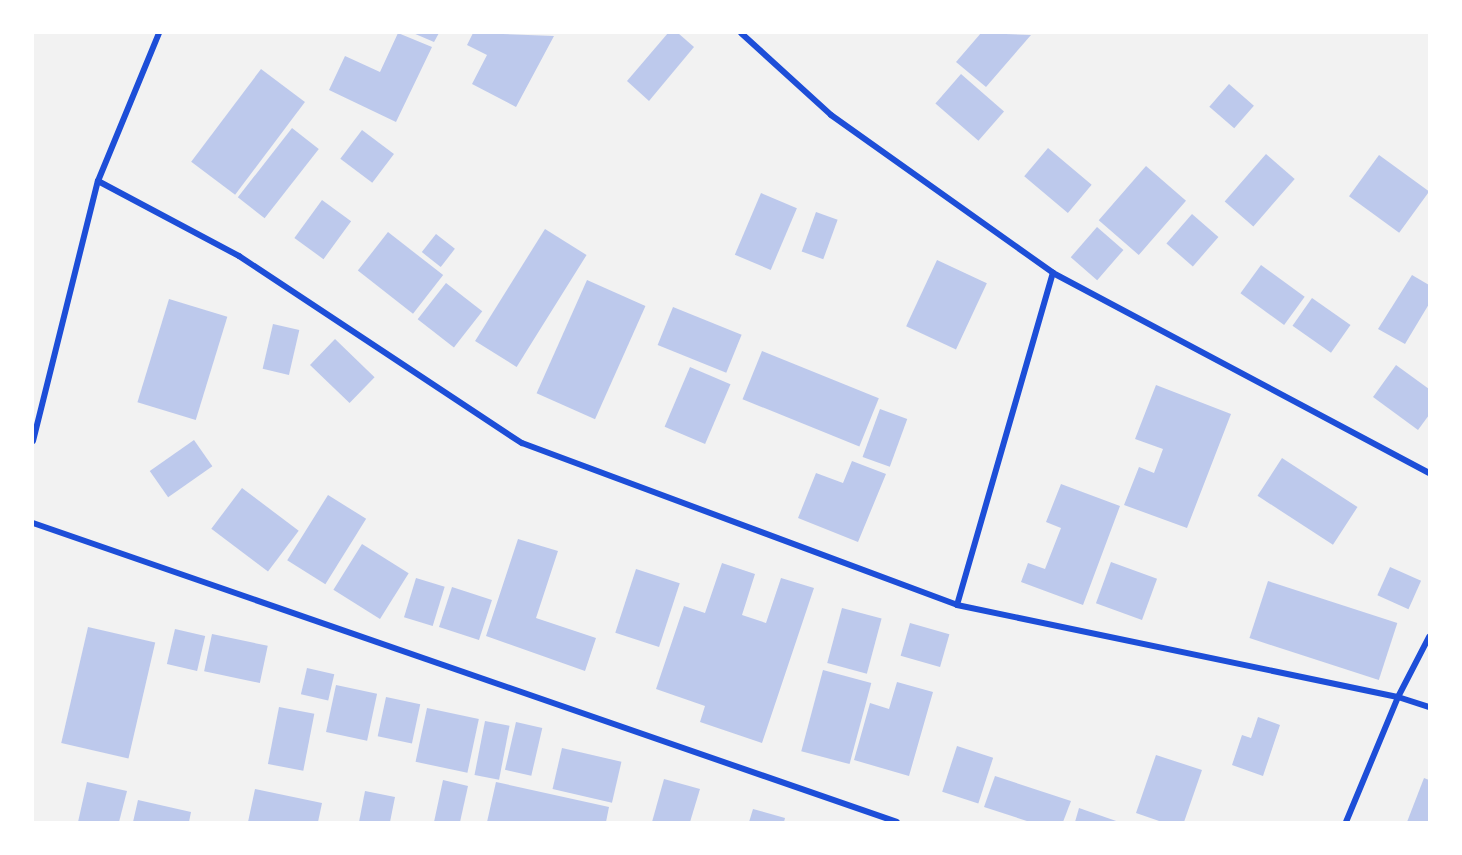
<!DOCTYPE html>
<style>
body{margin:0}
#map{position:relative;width:1462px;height:855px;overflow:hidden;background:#f2f2f2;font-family:"Playfair Display",serif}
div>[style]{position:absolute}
.building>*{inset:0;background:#bdc9ec;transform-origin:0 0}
.minor>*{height:6px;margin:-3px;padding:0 3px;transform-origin:3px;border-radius:3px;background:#1d4ed8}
span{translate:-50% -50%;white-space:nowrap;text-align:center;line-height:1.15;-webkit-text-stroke:6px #fff;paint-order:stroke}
.frame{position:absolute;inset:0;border:34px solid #fff;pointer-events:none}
</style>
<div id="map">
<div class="building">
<div style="clip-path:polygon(398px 33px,432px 47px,396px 122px,329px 90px,345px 56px,380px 72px)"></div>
<div style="clip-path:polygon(413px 33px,439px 33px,434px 42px)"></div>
<div style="clip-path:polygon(473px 33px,554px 36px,516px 107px,472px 84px,487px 55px,467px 45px)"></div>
<div style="clip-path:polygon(668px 33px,678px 33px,694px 47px,649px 101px,627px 81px)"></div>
<div style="clip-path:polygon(981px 33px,1031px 35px,986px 87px,956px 62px)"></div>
<div style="left:261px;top:69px;width:55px;height:116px;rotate:37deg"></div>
<div style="left:961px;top:74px;width:57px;height:39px;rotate:41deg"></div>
<div style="left:1229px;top:84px;width:33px;height:30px;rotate:41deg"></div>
<div style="left:292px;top:128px;width:34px;height:88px;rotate:38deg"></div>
<div style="left:362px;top:130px;width:40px;height:36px;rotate:37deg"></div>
<div style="left:1048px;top:148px;width:57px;height:37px;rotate:40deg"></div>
<div style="left:1266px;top:154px;width:38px;height:63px;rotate:41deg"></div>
<div style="left:1379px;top:155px;width:62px;height:51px;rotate:36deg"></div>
<div style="left:1146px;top:166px;width:53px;height:72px;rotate:41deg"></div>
<div style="left:761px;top:193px;width:39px;height:67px;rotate:23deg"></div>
<div style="left:322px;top:200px;width:36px;height:47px;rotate:36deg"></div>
<div style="left:816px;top:212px;width:23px;height:42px;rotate:20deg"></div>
<div style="left:1192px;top:214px;width:35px;height:39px;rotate:41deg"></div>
<div style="left:1097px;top:227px;width:35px;height:40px;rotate:41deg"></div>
<div style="left:545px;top:229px;width:49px;height:132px;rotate:32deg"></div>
<div style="left:388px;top:232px;width:70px;height:49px;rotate:38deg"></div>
<div style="left:436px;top:234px;width:24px;height:23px;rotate:38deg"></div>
<div style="left:937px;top:260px;width:55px;height:73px;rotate:25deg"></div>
<div style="left:1261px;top:265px;width:54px;height:35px;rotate:36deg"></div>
<div style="clip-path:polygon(1412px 275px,1429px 285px,1429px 304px,1405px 344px,1378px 329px)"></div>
<div style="left:587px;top:280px;width:64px;height:124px;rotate:24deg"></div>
<div style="left:446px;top:283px;width:46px;height:46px;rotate:38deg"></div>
<div style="left:1312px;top:298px;width:47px;height:34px;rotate:35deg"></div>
<div style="left:169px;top:299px;width:61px;height:108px;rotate:17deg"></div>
<div style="left:673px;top:307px;width:74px;height:41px;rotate:22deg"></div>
<div style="left:273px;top:324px;width:27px;height:46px;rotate:13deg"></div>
<div style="left:335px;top:339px;width:55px;height:36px;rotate:44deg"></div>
<div style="left:762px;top:351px;width:126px;height:52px;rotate:22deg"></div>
<div style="clip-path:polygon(1396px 365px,1429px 389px,1429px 415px,1418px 430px,1373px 397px)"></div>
<div style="left:690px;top:367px;width:44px;height:65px;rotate:23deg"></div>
<div style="clip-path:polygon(1156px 385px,1231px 414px,1187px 528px,1124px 505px,1139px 467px,1154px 473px,1163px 449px,1135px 439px)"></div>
<div style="left:880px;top:409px;width:29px;height:51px;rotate:20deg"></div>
<div style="left:194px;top:440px;width:32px;height:54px;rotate:55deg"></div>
<div style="left:1282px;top:458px;width:90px;height:45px;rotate:33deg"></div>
<div style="clip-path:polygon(852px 461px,886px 474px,858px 542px,798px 518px,816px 473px,843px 483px)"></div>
<div style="clip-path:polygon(1061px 484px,1120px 506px,1083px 605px,1021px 582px,1028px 563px,1045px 569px,1061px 528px,1046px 522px)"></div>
<div style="left:242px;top:488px;width:71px;height:51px;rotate:37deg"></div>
<div style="left:328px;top:495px;width:45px;height:77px;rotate:32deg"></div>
<div style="clip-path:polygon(518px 539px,558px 551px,536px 618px,596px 638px,585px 671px,486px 636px)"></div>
<div style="left:362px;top:544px;width:55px;height:54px;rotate:32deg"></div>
<div style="left:1111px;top:562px;width:49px;height:44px;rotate:20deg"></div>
<div style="clip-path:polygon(722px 563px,755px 574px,742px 615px,766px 623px,781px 578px,814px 588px,762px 743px,700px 722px,705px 706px,656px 689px,684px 606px,705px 613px)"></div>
<div style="left:1390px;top:567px;width:34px;height:31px;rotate:24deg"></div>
<div style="left:636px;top:569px;width:46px;height:67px;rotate:18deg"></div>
<div style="left:416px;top:578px;width:30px;height:41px;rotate:17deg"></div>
<div style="left:1268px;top:581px;width:136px;height:60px;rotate:18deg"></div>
<div style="left:452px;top:587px;width:42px;height:42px;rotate:18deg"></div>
<div style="left:842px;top:608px;width:41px;height:57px;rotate:15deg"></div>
<div style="left:910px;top:623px;width:41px;height:34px;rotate:16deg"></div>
<div style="left:88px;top:627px;width:69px;height:119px;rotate:13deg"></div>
<div style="left:175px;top:629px;width:31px;height:36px;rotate:13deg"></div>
<div style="left:212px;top:634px;width:57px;height:38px;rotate:12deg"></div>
<div style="left:307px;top:668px;width:28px;height:27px;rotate:13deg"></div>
<div style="left:823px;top:670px;width:50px;height:84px;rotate:15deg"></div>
<div style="clip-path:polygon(897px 682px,933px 692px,909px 776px,854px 760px,870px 703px,889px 709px)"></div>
<div style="left:336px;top:685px;width:42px;height:48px;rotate:12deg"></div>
<div style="left:386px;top:697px;width:35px;height:40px;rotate:12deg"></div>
<div style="left:279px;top:707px;width:36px;height:58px;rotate:11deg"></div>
<div style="left:427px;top:708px;width:53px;height:55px;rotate:12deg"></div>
<div style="clip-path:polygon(1258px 717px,1280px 725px,1263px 776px,1232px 765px,1242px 735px,1251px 738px)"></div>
<div style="left:485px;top:721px;width:25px;height:55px;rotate:11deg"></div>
<div style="left:516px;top:722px;width:27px;height:49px;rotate:13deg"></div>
<div style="left:957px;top:746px;width:38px;height:48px;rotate:18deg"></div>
<div style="left:562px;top:748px;width:61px;height:42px;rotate:13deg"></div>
<div style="clip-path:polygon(1156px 755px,1202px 770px,1184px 822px,1162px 822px,1136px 813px)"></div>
<div style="clip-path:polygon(995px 776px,1071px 801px,1063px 822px,1030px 822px,984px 807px)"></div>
<div style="clip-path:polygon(1424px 778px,1429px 780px,1429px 822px,1407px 822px)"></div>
<div style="clip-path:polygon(664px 779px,700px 789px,690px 822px,652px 822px)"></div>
<div style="clip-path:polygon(443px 780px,468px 786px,460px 822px,434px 822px)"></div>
<div style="clip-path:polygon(87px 782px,127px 791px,119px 822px,78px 822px)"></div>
<div style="clip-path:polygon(496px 782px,609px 807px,606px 822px,487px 822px)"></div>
<div style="clip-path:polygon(255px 789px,322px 803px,318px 822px,248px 822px)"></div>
<div style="clip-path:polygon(365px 791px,395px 797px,390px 822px,359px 822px)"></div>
<div style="clip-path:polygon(138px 800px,191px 812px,189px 822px,133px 822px)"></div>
<div style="clip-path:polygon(1079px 808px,1119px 822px,1075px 822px)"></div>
<div style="clip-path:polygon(753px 809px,785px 818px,784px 822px,749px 822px)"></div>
</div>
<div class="minor">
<div style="left:741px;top:33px;width:122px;rotate:42.3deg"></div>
<div style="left:831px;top:115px;width:272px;rotate:35.4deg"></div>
<div style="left:1053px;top:273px;width:426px;rotate:28deg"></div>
<div style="left:98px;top:181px;width:160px;rotate:28deg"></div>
<div style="left:239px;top:256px;width:339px;rotate:33.5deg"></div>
<div style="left:522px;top:443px;width:464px;rotate:20.4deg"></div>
<div style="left:957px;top:605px;width:450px;rotate:11.8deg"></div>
<div style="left:1398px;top:697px;width:33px;rotate:18deg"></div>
<div style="left:33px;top:441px;width:268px;rotate:-76deg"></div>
<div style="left:98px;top:181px;width:160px;rotate:-67.6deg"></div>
<div style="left:33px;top:523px;width:914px;rotate:19.09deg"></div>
<div style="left:957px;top:605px;width:346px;rotate:-73.9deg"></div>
<div style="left:1346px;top:822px;width:135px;rotate:-67.4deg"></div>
<div style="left:1398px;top:697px;width:68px;rotate:-62.7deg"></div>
</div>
<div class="frame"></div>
</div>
